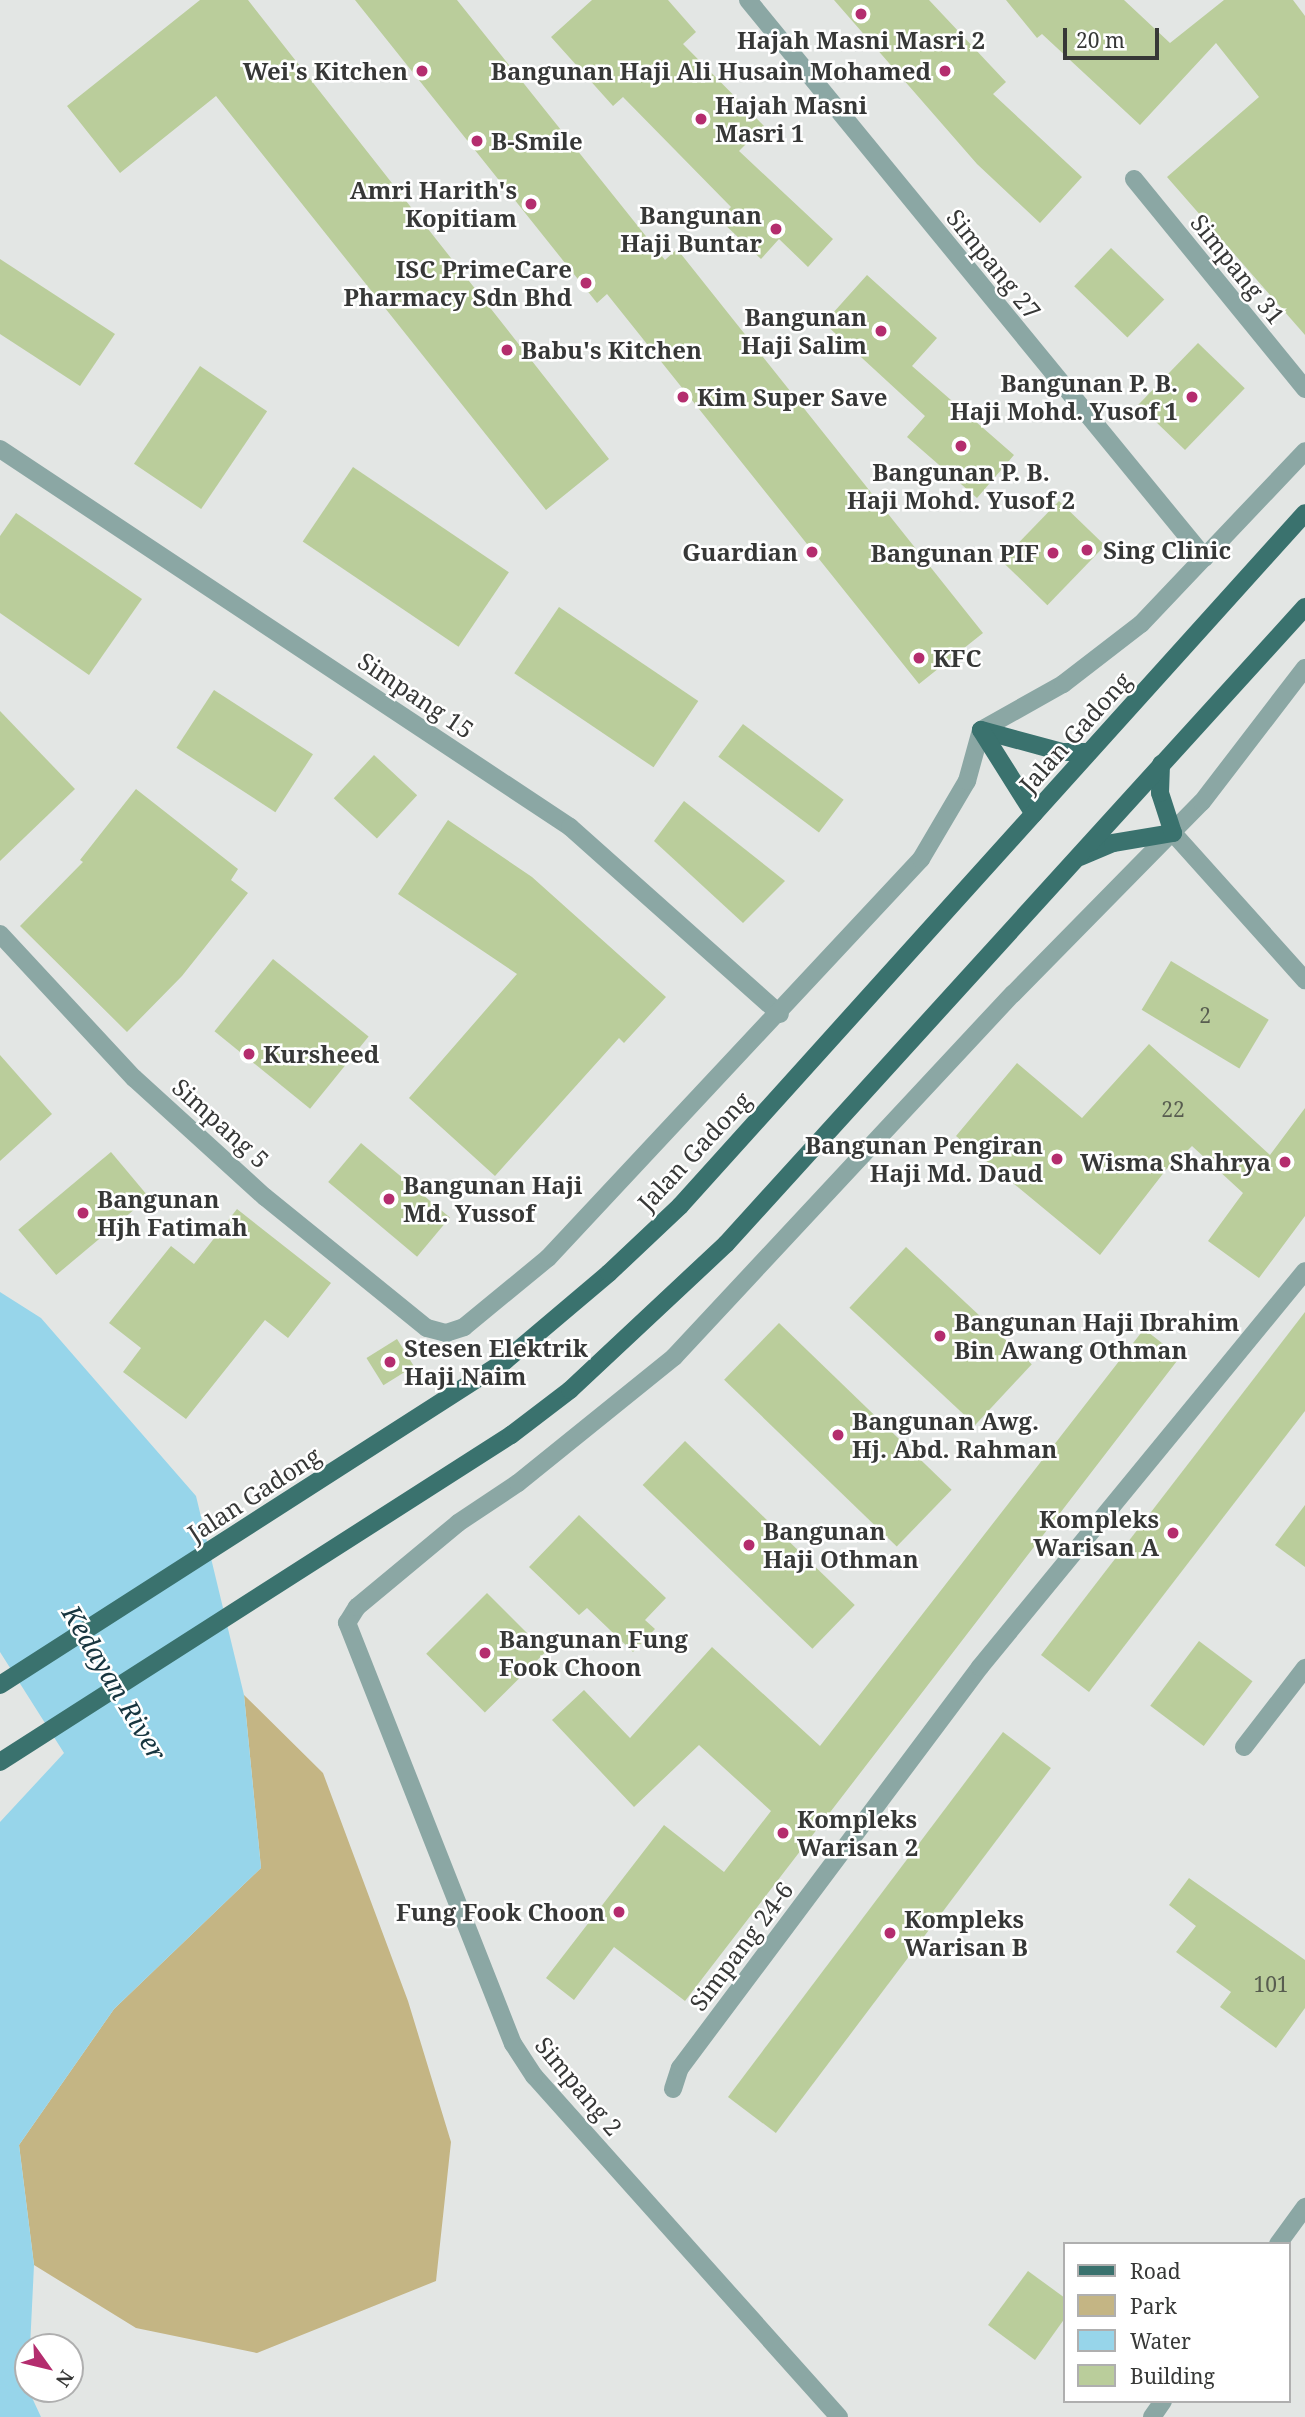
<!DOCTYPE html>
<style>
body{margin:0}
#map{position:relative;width:1305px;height:2417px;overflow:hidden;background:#e3e6e4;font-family:"Noto Serif",serif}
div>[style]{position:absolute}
.green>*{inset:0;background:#c4b584}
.water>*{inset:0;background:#97d5ea}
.building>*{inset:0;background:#bacd9b;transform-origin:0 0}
.street>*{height:18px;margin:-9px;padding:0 9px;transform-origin:9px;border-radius:9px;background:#8ba7a4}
.primary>*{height:18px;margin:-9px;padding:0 9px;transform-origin:9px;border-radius:9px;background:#3a726e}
.dots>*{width:19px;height:19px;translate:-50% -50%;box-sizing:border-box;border:4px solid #fff;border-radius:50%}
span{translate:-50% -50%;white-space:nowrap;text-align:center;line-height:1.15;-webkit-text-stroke:5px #fff;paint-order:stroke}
.number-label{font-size:21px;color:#585d50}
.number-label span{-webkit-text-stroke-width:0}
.poi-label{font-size:24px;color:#373837;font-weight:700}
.right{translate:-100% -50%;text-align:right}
.left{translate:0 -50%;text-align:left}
.street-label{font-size:24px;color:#373837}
.water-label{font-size:26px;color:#17353f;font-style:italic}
.legend{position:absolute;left:1063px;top:2242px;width:228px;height:161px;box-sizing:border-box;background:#fff;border:2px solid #afafaf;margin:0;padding:9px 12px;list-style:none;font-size:21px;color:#373837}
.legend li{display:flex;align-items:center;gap:14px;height:35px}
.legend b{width:35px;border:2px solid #afafaf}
.north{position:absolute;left:14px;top:2333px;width:70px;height:70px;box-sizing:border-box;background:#fff;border:2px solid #afafaf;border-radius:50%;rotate:124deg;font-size:19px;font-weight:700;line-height:28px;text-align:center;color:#373837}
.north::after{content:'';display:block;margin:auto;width:24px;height:32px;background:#b42d6e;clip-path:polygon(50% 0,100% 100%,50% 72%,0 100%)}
.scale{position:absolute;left:1063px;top:28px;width:96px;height:32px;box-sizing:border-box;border:4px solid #373837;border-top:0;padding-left:9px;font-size:21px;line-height:24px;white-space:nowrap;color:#373837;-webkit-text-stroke:5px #fff;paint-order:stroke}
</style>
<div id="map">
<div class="green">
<div style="clip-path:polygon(244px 1695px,323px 1773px,408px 2001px,451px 2142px,436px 2281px,257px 2353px,136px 2328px,34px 2265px,19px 2145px,114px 2009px,261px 1868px)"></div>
</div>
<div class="water">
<div style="clip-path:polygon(0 1292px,41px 1318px,196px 1496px,244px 1695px,261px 1868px,114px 2009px,19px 2145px,34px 2265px,28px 2389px,41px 2417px,0 2417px,0 1822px,64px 1753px,0 1652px)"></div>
</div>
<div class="building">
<div style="clip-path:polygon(200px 0,248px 0,609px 459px,546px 510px,216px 96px,120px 173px,67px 106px)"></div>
<div style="clip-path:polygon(355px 0,457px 0,665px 260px,677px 249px,983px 633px,919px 684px,607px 294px,597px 303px)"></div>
<div style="clip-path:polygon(592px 0,668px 0,696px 32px,683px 44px,764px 126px,739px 151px,833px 239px,808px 267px,779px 239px,761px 259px,719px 219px,731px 207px,623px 97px,613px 106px,551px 37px)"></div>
<div style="clip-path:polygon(834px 0,929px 0,1006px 82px,993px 94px,1082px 177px,1040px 223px,977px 164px)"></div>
<div style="clip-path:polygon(1006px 0,1124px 0,1170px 43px,1224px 0,1293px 0,1305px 16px,1305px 335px,1167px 177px,1259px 97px,1216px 43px,1140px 125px,1042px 34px,1037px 38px)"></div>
<div style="left:1111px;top:248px;width:74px;height:53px;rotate:44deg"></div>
<div style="clip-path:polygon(0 259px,115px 334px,80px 386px,0 334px)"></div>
<div style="clip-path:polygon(867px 275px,937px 338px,912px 366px,1014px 455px,977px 498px,907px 437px,925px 416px,824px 323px)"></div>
<div style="left:1198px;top:343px;width:65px;height:86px;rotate:44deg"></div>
<div style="left:200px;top:366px;width:81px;height:118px;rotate:34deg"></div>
<div style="left:353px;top:467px;width:188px;height:90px;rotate:34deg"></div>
<div style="left:1059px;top:501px;width:64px;height:83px;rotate:44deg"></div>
<div style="clip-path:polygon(16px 513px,142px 599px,89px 675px,0 613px,0 536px)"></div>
<div style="left:559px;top:607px;width:168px;height:80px;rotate:34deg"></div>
<div style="left:214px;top:690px;width:118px;height:69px;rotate:33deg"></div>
<div style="clip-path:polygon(0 711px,75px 789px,0 861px)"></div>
<div style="left:743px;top:724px;width:126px;height:41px;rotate:37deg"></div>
<div style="left:374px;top:755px;width:59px;height:59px;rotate:43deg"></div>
<div style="clip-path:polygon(136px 789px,238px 869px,231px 880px,248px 893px,182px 976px,127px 1032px,20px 926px,83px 862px,80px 860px)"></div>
<div style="clip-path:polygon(684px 801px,785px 881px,743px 923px,654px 841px)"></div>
<div style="clip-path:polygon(448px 820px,532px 877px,666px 997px,624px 1043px,619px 1038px,495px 1176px,409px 1098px,517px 974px,398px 894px)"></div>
<div style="left:273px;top:959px;width:123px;height:93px;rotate:39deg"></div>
<div style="left:1171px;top:961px;width:114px;height:57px;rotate:31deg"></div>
<div style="clip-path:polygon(1149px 1044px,1270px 1155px,1305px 1108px,1305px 1216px,1259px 1278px,1208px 1241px,1243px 1193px,1192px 1146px,1182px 1156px,1179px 1153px,1100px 1255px,956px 1136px,1017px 1063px,1082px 1118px)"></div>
<div style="clip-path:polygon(0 1055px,52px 1114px,0 1161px)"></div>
<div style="left:361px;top:1143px;width:116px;height:51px;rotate:40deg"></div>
<div style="left:111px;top:1152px;width:59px;height:121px;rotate:50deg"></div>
<div style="clip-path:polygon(237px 1209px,331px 1283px,288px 1338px,265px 1320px,186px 1419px,123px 1372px,141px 1348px,109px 1323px,171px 1246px,194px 1264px)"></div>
<div style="left:906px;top:1247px;width:172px;height:83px;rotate:43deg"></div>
<div style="clip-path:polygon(1305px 1312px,1305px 1411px,1089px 1692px,1041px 1655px)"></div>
<div style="left:779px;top:1323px;width:240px;height:79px;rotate:44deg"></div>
<div style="clip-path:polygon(1144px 1329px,1180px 1357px,685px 2001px,614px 1947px,574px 2000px,546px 1978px,664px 1825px,724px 1872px,771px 1811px,699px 1745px,634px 1807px,552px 1720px,584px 1690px,630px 1738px,712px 1647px,820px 1746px)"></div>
<div style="left:397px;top:1339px;width:32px;height:36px;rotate:58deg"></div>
<div style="left:685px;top:1441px;width:236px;height:61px;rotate:44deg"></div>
<div style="clip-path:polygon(1305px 1505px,1305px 1567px,1275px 1545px)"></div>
<div style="clip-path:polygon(579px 1515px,666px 1598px,645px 1620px,655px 1629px,633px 1652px,587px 1608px,579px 1615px,529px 1567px)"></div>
<div style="left:487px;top:1593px;width:83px;height:86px;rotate:45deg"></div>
<div style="left:1199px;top:1641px;width:67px;height:81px;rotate:37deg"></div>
<div style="left:1003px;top:1732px;width:60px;height:457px;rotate:37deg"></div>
<div style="clip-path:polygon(1189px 1878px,1305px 1960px,1305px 2008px,1276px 2048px,1220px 2007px,1231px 1992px,1176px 1952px,1196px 1926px,1169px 1905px)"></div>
<div style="clip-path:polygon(1028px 2271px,1065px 2298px,1065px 2318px,1035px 2360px,988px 2325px)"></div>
</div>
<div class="street">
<div style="left:748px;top:0;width:721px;rotate:50.68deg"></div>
<div style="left:1134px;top:179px;width:271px;rotate:50.8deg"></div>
<div style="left:0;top:449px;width:684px;rotate:33.55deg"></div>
<div style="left:570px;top:827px;width:281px;rotate:41.7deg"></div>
<div style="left:1173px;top:833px;width:198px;rotate:48.1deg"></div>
<div style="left:0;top:934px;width:197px;rotate:47.1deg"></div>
<div style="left:134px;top:1078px;width:177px;rotate:42.3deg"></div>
<div style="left:265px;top:1197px;width:208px;rotate:39deg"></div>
<div style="left:427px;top:1328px;width:20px;rotate:15deg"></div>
<div style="left:446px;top:1333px;width:19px;rotate:-18deg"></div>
<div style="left:464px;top:1327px;width:109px;rotate:-39.4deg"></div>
<div style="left:548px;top:1258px;width:546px;rotate:-46.93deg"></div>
<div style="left:921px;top:859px;width:91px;rotate:-59.5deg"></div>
<div style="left:967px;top:781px;width:53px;rotate:-74.6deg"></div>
<div style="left:981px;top:730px;width:94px;rotate:-29.3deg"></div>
<div style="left:1063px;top:684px;width:98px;rotate:-37.6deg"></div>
<div style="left:1141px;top:624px;width:238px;rotate:-46.5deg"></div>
<div style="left:1244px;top:1747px;width:100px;rotate:-52.3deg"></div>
<div style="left:673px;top:2089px;width:22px;rotate:-72deg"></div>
<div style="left:680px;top:2068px;width:501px;rotate:-53.2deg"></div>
<div style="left:980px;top:1667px;width:512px;rotate:-50.62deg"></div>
<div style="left:1278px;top:2244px;width:46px;rotate:-53.9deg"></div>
<div style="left:839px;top:2417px;width:457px;rotate:-131.8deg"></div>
<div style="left:534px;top:2076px;width:38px;rotate:-123deg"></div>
<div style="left:513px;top:2044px;width:453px;rotate:-111.5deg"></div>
<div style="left:347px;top:1623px;width:19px;rotate:-58deg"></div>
<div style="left:357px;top:1607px;width:131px;rotate:-39.7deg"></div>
<div style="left:458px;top:1523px;width:72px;rotate:-33.7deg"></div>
<div style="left:518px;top:1483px;width:201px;rotate:-38.9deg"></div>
<div style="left:674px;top:1357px;width:497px;rotate:-47deg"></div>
<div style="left:1013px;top:994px;width:269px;rotate:-45.5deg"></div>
<div style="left:1202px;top:802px;width:169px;rotate:-52.5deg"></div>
<div style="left:1152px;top:2417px;width:19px;rotate:-55deg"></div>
</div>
<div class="primary">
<div style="left:981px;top:730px;width:84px;rotate:15.2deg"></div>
<div style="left:1062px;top:752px;width:27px"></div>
<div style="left:981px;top:730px;width:99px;rotate:57.8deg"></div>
<div style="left:1080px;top:857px;width:36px;rotate:-23deg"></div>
<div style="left:1113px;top:843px;width:61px;rotate:-9.5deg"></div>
<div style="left:1173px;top:833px;width:42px;rotate:-108deg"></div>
<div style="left:1160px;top:793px;width:29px;rotate:-88deg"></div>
<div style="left:0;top:1685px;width:600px;rotate:-32.68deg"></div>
<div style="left:505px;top:1361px;width:136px;rotate:-40.2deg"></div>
<div style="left:609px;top:1273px;width:98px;rotate:-43.3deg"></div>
<div style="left:680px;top:1206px;width:933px;rotate:-47.95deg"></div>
<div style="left:0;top:1762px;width:607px;rotate:-32.62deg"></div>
<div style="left:511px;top:1435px;width:74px;rotate:-37.3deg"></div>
<div style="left:570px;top:1390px;width:214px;rotate:-43.1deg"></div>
<div style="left:726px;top:1244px;width:861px;rotate:-47.73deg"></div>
</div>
<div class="dots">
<div style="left:861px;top:14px;background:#b42d6e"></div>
<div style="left:422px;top:71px;background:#b42d6e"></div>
<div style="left:945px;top:71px;background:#b42d6e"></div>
<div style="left:701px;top:119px;background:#b42d6e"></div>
<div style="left:477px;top:141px;background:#b42d6e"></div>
<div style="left:531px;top:204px;background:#b42d6e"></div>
<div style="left:776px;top:229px;background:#b42d6e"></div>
<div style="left:586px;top:283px;background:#b42d6e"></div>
<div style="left:881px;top:331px;background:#b42d6e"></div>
<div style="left:507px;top:350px;background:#b42d6e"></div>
<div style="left:683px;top:397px;background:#b42d6e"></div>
<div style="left:1192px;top:397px;background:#b42d6e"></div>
<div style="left:961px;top:446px;background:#b42d6e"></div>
<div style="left:1087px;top:550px;background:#b42d6e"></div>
<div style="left:812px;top:552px;background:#b42d6e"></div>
<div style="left:1053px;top:553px;background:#b42d6e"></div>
<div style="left:919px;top:658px;background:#b42d6e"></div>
<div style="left:249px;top:1054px;background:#b42d6e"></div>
<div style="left:1057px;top:1159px;background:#b42d6e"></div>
<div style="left:1285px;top:1162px;background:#b42d6e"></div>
<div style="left:389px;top:1199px;background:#b42d6e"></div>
<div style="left:83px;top:1213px;background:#b42d6e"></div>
<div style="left:940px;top:1336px;background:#b42d6e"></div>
<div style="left:390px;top:1362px;background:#b42d6e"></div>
<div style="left:838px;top:1435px;background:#b42d6e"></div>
<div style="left:1173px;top:1533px;background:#b42d6e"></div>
<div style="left:749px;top:1545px;background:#b42d6e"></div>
<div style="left:485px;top:1653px;background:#b42d6e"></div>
<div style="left:783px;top:1833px;background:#b42d6e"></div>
<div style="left:619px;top:1912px;background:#b42d6e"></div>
<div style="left:890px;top:1933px;background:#b42d6e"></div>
</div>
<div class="number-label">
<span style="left:1205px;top:1015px">2</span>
<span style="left:1173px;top:1109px">22</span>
<span style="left:1271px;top:1984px">101</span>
</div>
<div class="poi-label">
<span style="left:861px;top:40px">Hajah Masni Masri 2</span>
<span class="right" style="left:408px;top:71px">Wei's Kitchen</span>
<span class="right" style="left:931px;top:71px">Bangunan Haji Ali Husain Mohamed</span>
<span class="left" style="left:715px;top:119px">Hajah Masni<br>Masri 1</span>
<span class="left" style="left:491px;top:141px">B-Smile</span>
<span class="right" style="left:517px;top:204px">Amri Harith's<br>Kopitiam</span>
<span class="right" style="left:762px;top:229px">Bangunan<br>Haji Buntar</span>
<span class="right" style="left:572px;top:283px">ISC PrimeCare<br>Pharmacy Sdn Bhd</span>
<span class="right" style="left:867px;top:331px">Bangunan<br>Haji Salim</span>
<span class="left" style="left:521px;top:350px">Babu's Kitchen</span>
<span class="right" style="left:1178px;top:397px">Bangunan P. B.<br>Haji Mohd. Yusof 1</span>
<span class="left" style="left:697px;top:397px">Kim Super Save</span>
<span style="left:961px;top:486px">Bangunan P. B.<br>Haji Mohd. Yusof 2</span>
<span class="left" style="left:1103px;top:550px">Sing Clinic</span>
<span class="right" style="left:798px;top:552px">Guardian</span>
<span class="right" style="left:1039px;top:553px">Bangunan PIF</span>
<span class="left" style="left:933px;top:658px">KFC</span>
<span class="left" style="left:263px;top:1054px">Kursheed</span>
<span class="right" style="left:1043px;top:1159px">Bangunan Pengiran<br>Haji Md. Daud</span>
<span class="right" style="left:1271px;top:1162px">Wisma Shahrya</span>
<span class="left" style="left:403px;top:1199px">Bangunan Haji<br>Md. Yussof</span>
<span class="left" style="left:97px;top:1213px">Bangunan<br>Hjh Fatimah</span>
<span class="left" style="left:954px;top:1336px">Bangunan Haji Ibrahim<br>Bin Awang Othman</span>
<span class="left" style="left:404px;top:1362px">Stesen Elektrik<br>Haji Naim</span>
<span class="left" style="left:852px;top:1435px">Bangunan Awg.<br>Hj. Abd. Rahman</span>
<span class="right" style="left:1159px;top:1533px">Kompleks<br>Warisan A</span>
<span class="left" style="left:763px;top:1545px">Bangunan<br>Haji Othman</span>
<span class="left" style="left:499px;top:1653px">Bangunan Fung<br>Fook Choon</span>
<span class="left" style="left:797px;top:1833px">Kompleks<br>Warisan 2</span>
<span class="right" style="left:605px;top:1912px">Fung Fook Choon</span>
<span class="left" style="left:904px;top:1933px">Kompleks<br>Warisan B</span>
</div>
<div class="street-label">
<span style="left:994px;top:264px;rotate:51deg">Simpang 27</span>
<span style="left:1238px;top:269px;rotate:51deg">Simpang 31</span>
<span style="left:416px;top:695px;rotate:34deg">Simpang 15</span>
<span style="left:1075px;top:732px;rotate:-48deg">Jalan Gadong</span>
<span style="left:221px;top:1123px;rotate:42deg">Simpang 5</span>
<span style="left:694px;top:1151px;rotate:-47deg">Jalan Gadong</span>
<span style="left:254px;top:1494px;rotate:-33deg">Jalan Gadong</span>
<span style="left:741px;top:1946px;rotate:-53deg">Simpang 24-6</span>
<span style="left:579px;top:2086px;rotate:50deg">Simpang 2</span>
</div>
<div class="water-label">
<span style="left:114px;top:1683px;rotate:59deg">Kedayan River</span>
</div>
<ul class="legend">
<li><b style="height:9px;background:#3a726e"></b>Road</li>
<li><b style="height:19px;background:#c4b584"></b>Park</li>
<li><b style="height:19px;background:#97d5ea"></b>Water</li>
<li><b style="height:19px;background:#bacd9b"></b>Building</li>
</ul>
<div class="north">N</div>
<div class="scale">20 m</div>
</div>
